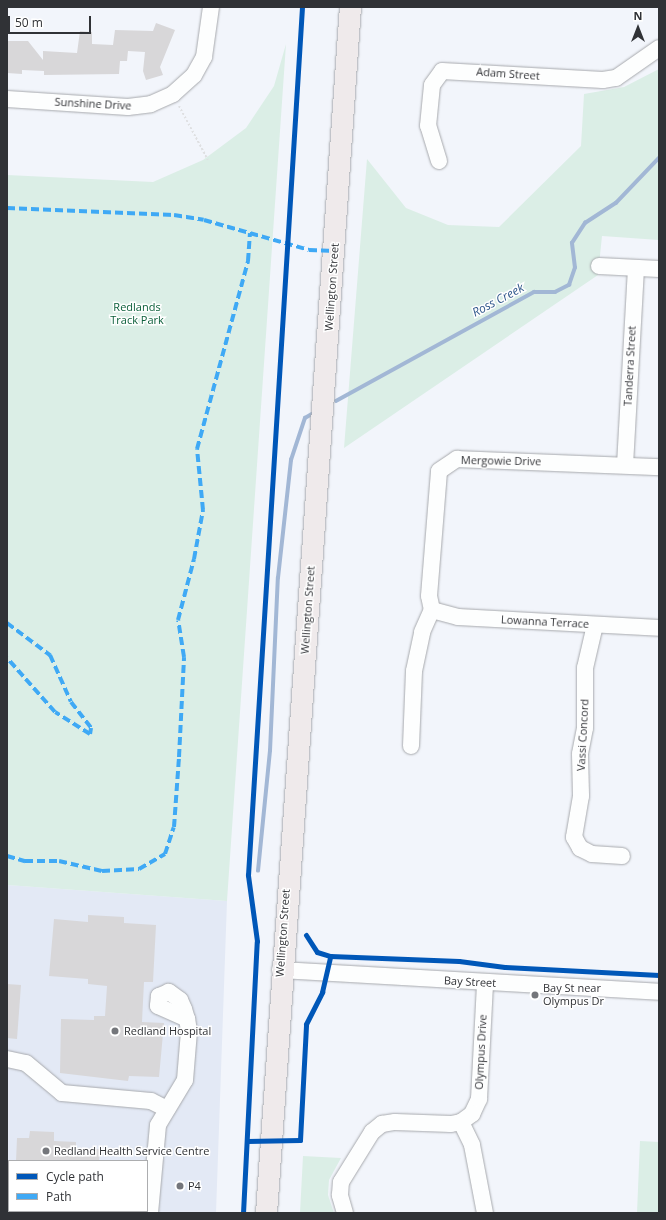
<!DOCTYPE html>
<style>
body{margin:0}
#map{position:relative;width:666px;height:1220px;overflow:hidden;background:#f2f5fb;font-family:"Open Sans",sans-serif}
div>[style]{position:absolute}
.built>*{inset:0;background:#e3e9f5}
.green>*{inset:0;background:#dbeee6}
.stream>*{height:3.5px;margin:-1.75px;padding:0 1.75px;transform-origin:1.75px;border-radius:1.75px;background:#a2b7d5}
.building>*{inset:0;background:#d8d7d9}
.path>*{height:2px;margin-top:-1px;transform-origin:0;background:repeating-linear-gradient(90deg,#dfe0e2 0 2px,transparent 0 4px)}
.roads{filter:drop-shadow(0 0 1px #a7a9ad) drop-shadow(0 0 1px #a7a9ad)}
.minor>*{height:16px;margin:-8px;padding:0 8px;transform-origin:8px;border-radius:8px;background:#fdfefe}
.major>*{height:21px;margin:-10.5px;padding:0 10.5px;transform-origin:10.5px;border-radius:10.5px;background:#efeaeb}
.quiet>*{height:4px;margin-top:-2px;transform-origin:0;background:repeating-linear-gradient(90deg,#3fa9f5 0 8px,transparent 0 12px)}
.cycleway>*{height:5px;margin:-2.5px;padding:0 2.5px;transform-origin:2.5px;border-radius:2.5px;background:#0057b8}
.dots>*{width:11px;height:11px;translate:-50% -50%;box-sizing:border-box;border:2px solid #fff;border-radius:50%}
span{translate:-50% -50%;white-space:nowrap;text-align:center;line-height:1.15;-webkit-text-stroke:3px #fff;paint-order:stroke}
.street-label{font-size:11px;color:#303236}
.park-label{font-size:11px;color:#0c603b}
.poi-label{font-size:11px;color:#303236}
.left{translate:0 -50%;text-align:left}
.water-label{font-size:12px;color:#2e568a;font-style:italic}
.frame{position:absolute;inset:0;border:8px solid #303236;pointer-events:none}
.legend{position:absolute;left:8px;top:1160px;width:140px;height:52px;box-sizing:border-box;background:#fff;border:1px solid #acadaf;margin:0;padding:5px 7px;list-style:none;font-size:12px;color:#303236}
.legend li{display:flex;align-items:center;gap:8px;height:20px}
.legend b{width:20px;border:1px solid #acadaf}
.north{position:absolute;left:618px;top:8px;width:40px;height:40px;-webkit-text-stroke:3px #fff;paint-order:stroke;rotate:0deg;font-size:11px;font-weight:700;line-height:16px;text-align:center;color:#303236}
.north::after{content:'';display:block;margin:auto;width:14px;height:18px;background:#303236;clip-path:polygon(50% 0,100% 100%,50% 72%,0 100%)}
.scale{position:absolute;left:8px;top:16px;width:83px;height:18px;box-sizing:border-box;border:2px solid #303236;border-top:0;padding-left:5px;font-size:12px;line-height:14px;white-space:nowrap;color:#303236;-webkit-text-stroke:3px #fff;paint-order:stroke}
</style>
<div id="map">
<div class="built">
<div style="clip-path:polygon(evenodd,7px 885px,227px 901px,216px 1213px,7px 1213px,7px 885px,9px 1161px,147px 1161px,147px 1211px,9px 1211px,9px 1161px)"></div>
</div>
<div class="green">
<div style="clip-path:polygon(286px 44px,227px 901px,7px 885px,7px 175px,153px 182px,203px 160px,246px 128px,274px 86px)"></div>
<div style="clip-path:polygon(659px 69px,659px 240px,602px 236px,598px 275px,344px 448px,367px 159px,406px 208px,448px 225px,499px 227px,581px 146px,584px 94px,624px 87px)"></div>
<div style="clip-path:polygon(640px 1141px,659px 1142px,659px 1213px,637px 1213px)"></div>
<div style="clip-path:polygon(303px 1156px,341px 1158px,329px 1180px,328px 1195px,334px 1213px,300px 1213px)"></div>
</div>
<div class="stream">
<div style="left:336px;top:401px;width:226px;rotate:-28.8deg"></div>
<div style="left:534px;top:292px;width:21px"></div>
<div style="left:555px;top:292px;width:16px;rotate:-27deg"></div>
<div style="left:569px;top:285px;width:18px;rotate:-71deg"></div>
<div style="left:575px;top:268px;width:25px;rotate:-97deg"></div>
<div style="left:572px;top:243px;width:24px;rotate:-57deg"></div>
<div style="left:585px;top:223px;width:37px;rotate:-33deg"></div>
<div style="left:616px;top:203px;width:62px;rotate:-46.3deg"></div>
<div style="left:258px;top:871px;width:121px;rotate:-84.3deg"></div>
<div style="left:270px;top:751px;width:173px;rotate:-87.4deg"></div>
<div style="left:278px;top:578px;width:119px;rotate:-83.7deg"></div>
<div style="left:291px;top:460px;width:44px;rotate:-71.6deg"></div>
<div style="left:305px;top:418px;width:8px;rotate:-30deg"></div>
</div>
<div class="building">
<div style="clip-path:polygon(156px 23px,175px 30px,160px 67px,163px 75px,146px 80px,143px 71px,145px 52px,128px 51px,127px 61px,120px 61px,119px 74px,44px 75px,44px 71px,22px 70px,22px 74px,7px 73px,7px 41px,28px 41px,43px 60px,43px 51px,77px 53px,80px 31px,92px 32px,92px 44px,113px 45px,115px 30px,153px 31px)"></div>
<div style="clip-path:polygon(88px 915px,124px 917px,124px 923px,156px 925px,153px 982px,144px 982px,142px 1022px,164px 1023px,159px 1077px,129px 1076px,128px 1081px,60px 1073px,61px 1019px,94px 1020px,94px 1016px,105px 1016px,107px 986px,88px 984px,88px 979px,49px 976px,54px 919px,88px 922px)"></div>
<div style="clip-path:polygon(7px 984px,21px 985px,17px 1039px,7px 1038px)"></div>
<div style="clip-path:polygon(30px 1131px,54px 1132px,54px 1141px,76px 1142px,76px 1148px,100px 1149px,99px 1161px,16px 1161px,17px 1138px,29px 1138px)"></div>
</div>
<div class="path">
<div style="left:179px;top:106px;width:61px;rotate:61.8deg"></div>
</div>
<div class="roads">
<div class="minor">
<div style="left:7px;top:99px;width:121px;rotate:3.8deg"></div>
<div style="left:128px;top:107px;width:23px;rotate:-7deg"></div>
<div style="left:151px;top:104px;width:24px;rotate:-24deg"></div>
<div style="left:173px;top:94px;width:28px;rotate:-42deg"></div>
<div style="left:194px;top:75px;width:21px;rotate:-61deg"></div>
<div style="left:204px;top:57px;width:50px;rotate:-82deg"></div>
<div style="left:439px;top:161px;width:37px;rotate:-107deg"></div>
<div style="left:428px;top:126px;width:41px;rotate:-84.4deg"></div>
<div style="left:432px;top:85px;width:17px;rotate:-54deg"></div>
<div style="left:442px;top:71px;width:161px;rotate:3.2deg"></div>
<div style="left:603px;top:80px;width:13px;rotate:-9deg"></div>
<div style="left:616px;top:78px;width:52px;rotate:-34.9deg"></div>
<div style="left:599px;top:266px;width:60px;rotate:2.9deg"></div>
<div style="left:625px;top:465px;width:197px;rotate:-86.8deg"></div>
<div style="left:432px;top:610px;width:14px;rotate:-102deg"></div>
<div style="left:429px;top:596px;width:125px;rotate:-85.4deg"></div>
<div style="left:439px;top:471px;width:22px;rotate:-34deg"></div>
<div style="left:457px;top:459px;width:202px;rotate:2.3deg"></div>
<div style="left:432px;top:610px;width:27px;rotate:15deg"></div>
<div style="left:458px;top:617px;width:201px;rotate:3.1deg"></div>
<div style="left:595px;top:625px;width:44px;rotate:103.1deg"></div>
<div style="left:585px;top:668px;width:60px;rotate:90deg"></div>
<div style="left:585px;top:728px;width:26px;rotate:101deg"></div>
<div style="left:580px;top:754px;width:42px;rotate:88.6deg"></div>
<div style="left:581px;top:796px;width:42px;rotate:99.7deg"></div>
<div style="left:574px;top:837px;width:13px;rotate:61deg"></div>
<div style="left:580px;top:848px;width:13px;rotate:27deg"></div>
<div style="left:592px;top:854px;width:30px;rotate:4deg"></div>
<div style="left:411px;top:746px;width:75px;rotate:-87.7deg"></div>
<div style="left:414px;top:671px;width:40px;rotate:-78deg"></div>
<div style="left:422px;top:632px;width:24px;rotate:-66deg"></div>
<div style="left:280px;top:970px;width:380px;rotate:3.3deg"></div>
<div style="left:7px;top:1059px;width:19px;rotate:12deg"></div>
<div style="left:26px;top:1063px;width:47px;rotate:39.8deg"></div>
<div style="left:62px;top:1093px;width:89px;rotate:5.1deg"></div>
<div style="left:151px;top:1101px;width:18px;rotate:27deg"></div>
<div style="left:461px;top:1122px;width:25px;rotate:64deg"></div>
<div style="left:472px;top:1145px;width:69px;rotate:79.2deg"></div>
<div style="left:150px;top:1213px;width:88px;rotate:-84.8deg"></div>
<div style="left:158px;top:1125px;width:52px;rotate:-59deg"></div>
<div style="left:185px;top:1080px;width:49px;rotate:-85.3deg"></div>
<div style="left:189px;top:1031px;width:12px;rotate:-99deg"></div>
<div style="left:187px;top:1019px;width:10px;rotate:-107deg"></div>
<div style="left:184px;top:1009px;width:10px;rotate:-114deg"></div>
<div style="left:180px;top:1000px;width:14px;rotate:-144deg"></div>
<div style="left:169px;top:992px;width:11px;rotate:158deg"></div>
<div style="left:159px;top:996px;width:10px;rotate:96deg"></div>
<div style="left:158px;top:1006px;width:32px;rotate:24deg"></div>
<div style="left:345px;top:1213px;width:19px;rotate:-106deg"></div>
<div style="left:340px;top:1195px;width:13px;rotate:-86deg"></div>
<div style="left:341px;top:1182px;width:59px;rotate:-58.2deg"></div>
<div style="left:372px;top:1132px;width:13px;rotate:-39deg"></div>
<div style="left:382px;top:1124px;width:13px;rotate:-9deg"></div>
<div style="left:395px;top:1122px;width:56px;rotate:2deg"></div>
<div style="left:451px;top:1124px;width:10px;rotate:-11deg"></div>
<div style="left:461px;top:1122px;width:14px;rotate:-36deg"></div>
<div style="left:472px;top:1114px;width:17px;rotate:-65deg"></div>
<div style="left:479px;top:1099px;width:115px;rotate:-87deg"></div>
</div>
<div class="major">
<div style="left:266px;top:1213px;width:1209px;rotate:-86.02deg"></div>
</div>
</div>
<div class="quiet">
<div style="left:7px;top:208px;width:167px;rotate:2.4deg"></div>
<div style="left:174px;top:215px;width:30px;rotate:9deg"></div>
<div style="left:204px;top:220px;width:109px;rotate:15.9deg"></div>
<div style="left:309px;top:250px;width:26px;rotate:2deg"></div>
<div style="left:7px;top:623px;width:54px;rotate:36.7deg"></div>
<div style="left:50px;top:655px;width:51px;rotate:65.9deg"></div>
<div style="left:71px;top:702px;width:33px;rotate:52deg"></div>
<div style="left:91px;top:728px;width:6px;rotate:99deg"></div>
<div style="left:90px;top:734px;width:41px;rotate:-147.8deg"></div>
<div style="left:55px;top:712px;width:72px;rotate:-131.6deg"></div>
<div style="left:7px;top:856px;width:19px;rotate:16deg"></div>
<div style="left:25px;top:861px;width:34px"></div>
<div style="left:59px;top:861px;width:44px;rotate:13.1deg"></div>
<div style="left:102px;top:871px;width:37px;rotate:-3deg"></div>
<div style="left:139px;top:869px;width:30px;rotate:-30deg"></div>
<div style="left:165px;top:854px;width:28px;rotate:-72deg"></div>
<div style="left:174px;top:827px;width:70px;rotate:-85.9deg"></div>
<div style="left:179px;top:757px;width:100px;rotate:-87.1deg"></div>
<div style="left:184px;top:657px;width:37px;rotate:-99deg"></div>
<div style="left:178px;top:620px;width:63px;rotate:-75.3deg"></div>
<div style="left:194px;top:559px;width:50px;rotate:-79.6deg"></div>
<div style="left:203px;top:510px;width:61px;rotate:-95.6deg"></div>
<div style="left:197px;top:449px;width:195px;rotate:-74.8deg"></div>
<div style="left:248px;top:261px;width:28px;rotate:-86deg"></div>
</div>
<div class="cycleway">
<div style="left:306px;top:935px;width:20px;rotate:57deg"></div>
<div style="left:317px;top:952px;width:14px;rotate:17deg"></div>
<div style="left:330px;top:956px;width:129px;rotate:2.2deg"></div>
<div style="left:459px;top:961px;width:46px;rotate:7.4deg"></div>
<div style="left:505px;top:967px;width:154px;rotate:3deg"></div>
<div style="left:247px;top:1141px;width:53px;rotate:-1.1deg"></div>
<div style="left:300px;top:1140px;width:116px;rotate:-87deg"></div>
<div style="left:306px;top:1024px;width:36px;rotate:-63deg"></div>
<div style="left:322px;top:992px;width:37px;rotate:-77deg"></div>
<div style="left:243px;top:1213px;width:272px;rotate:-87.1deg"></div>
<div style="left:257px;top:941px;width:67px;rotate:-97.8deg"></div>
<div style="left:248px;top:875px;width:870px;rotate:-86.44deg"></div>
</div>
<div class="dots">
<div style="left:535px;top:995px;background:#74767b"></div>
<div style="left:115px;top:1031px;background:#74767b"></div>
<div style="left:46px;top:1151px;background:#74767b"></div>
<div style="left:180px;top:1186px;background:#74767b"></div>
</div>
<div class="street-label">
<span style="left:508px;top:74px;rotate:4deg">Adam Street</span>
<span style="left:93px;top:104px;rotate:3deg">Sunshine Drive</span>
<span style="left:332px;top:287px;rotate:-86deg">Wellington Street</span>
<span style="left:630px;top:366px;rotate:-87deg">Tanderra Street</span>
<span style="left:501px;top:461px;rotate:1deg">Mergowie Drive</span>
<span style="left:308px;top:610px;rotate:-86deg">Wellington Street</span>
<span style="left:545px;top:622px;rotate:3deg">Lowanna Terrace</span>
<span style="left:583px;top:735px;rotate:-87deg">Vassi Concord</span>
<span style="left:283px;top:933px;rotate:-86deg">Wellington Street</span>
<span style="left:470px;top:982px;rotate:3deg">Bay Street</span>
<span style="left:481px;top:1052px;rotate:-87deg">Olympus Drive</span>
</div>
<div class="park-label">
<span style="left:137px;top:314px">Redlands<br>Track Park</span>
</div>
<div class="poi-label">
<span class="left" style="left:543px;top:995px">Bay St near<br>Olympus Dr</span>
<span class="left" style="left:124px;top:1031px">Redland Hospital</span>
<span class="left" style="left:54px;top:1151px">Redland Health Service Centre</span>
<span class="left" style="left:188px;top:1186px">P4</span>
</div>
<div class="water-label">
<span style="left:498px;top:300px;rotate:-28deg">Ross Creek</span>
</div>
<div class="frame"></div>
<ul class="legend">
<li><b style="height:5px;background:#0057b8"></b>Cycle path</li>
<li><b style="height:5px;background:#3fa9f5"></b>Path</li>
</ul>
<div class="north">N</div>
<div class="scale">50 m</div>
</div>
